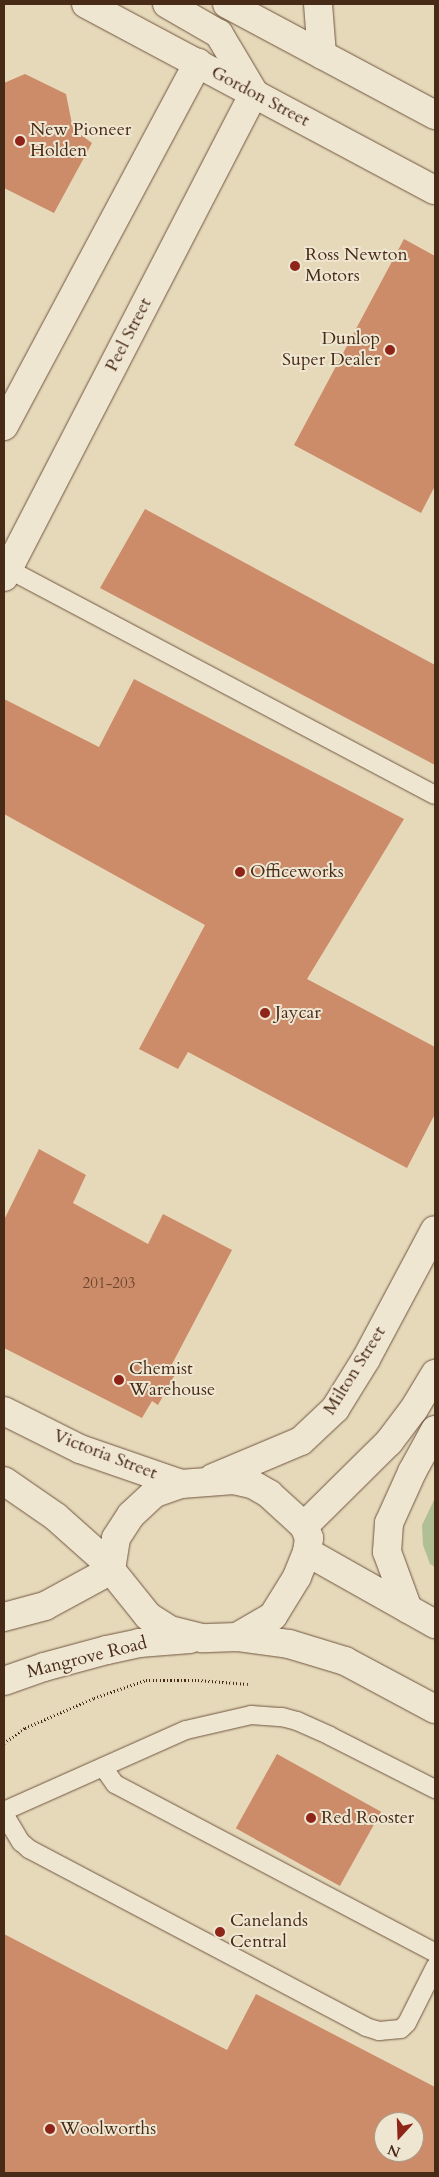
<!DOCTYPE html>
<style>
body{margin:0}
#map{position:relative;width:439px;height:2177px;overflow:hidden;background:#e6d9ba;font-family:Cardo,serif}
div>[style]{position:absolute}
.green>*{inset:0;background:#b0c094}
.building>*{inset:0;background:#cc8b69;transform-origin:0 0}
.path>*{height:3px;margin-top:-1.5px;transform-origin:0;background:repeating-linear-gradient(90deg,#482b17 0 1px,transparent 0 3.5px)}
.roads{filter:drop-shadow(0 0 1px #705640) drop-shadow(0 0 1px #705640)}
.lane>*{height:18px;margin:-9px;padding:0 9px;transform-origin:9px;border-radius:9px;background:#efe6d2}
.secondary>*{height:28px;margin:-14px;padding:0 14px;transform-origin:14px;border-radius:14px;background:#efe6d2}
.dots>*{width:14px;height:14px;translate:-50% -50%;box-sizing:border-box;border:2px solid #efe6d2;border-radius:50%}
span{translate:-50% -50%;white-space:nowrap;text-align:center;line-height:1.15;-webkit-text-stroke:4px #efe6d2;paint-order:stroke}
.number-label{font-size:15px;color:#69432c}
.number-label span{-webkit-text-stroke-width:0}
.street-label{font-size:18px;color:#482b17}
.poi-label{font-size:18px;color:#482b17}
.left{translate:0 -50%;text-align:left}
.right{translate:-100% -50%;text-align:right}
.frame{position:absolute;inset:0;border:5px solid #482b17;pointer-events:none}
.north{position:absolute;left:374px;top:2112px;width:50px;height:50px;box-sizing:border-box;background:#efe6d2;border:1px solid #ac9b87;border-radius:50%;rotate:200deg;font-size:14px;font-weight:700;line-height:20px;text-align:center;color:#482b17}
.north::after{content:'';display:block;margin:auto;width:18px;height:22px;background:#8f2418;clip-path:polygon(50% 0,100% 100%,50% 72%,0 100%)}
</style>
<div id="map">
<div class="green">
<div style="clip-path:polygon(435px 1498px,435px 1567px,430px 1564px,423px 1545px,422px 1525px)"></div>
</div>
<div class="building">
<div style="clip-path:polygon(25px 74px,66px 94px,73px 129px,92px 143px,54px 213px,4px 188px,4px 83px)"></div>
<div style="clip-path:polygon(404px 239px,435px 256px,435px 486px,421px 513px,294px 445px)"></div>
<div style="clip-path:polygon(145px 509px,435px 665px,435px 765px,100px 588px)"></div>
<div style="clip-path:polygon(134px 679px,404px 819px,307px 979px,435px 1047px,435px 1114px,407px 1168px,188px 1052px,178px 1069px,139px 1049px,205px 925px,4px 814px,4px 699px,99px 747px)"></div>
<div style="clip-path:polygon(39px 1149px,86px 1175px,73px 1203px,148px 1244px,163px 1214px,232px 1250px,170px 1368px,177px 1371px,158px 1405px,152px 1401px,142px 1418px,4px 1348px,4px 1220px)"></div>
<div style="left:277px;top:1754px;width:119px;height:85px;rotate:29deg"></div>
<div style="clip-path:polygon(evenodd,4px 1934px,227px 2050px,256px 1994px,435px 2087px,435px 2173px,4px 2173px,4px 1934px,384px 2122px,414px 2122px,414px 2152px,384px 2152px,384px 2122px)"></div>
</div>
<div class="path">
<div style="left:4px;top:1743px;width:26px;rotate:-36deg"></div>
<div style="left:25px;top:1728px;width:75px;rotate:-23.5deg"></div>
<div style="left:94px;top:1698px;width:55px;rotate:-19.1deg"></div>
<div style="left:146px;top:1680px;width:52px"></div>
<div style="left:198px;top:1680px;width:50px;rotate:4.6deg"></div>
</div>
<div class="roads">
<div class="lane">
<div style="left:8px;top:569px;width:483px;rotate:27.9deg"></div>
<div style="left:103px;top:1767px;width:21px;rotate:55deg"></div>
<div style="left:115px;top:1784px;width:362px;rotate:27.8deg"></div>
<div style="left:4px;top:1811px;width:199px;rotate:-24deg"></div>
<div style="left:186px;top:1730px;width:67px;rotate:-13deg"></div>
<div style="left:251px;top:1715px;width:31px;rotate:4deg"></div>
<div style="left:282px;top:1717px;width:16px;rotate:15deg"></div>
<div style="left:297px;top:1721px;width:36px;rotate:24deg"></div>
<div style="left:330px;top:1736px;width:118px;rotate:26.8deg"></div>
<div style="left:4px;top:1814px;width:33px;rotate:59deg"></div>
<div style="left:21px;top:1842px;width:11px;rotate:41deg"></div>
<div style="left:29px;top:1849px;width:381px;rotate:27.8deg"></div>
<div style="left:366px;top:2027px;width:14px;rotate:17deg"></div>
<div style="left:379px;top:2031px;width:22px;rotate:-5deg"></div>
<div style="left:401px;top:2029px;width:8px;rotate:-45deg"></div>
<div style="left:407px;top:2023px;width:63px;rotate:-63.4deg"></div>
</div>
<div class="secondary">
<div style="left:86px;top:4px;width:395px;rotate:28.1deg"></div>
<div style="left:227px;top:4px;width:236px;rotate:28.1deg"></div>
<div style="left:318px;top:4px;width:51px;rotate:85.5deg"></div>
<div style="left:4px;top:426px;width:412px;rotate:-61.9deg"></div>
<div style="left:4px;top:577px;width:545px;rotate:-62.68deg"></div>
<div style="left:254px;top:93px;width:69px;rotate:-120.7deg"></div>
<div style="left:219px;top:34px;width:60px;rotate:-150deg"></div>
<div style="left:4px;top:1411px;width:85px;rotate:26.6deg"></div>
<div style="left:80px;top:1449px;width:107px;rotate:19.1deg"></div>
<div style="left:213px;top:1478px;width:95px;rotate:-22.8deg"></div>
<div style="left:301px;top:1441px;width:47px;rotate:-43.3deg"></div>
<div style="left:335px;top:1409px;width:59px;rotate:-58.2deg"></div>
<div style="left:366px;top:1359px;width:146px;rotate:-61.9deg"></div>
<div style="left:234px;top:1480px;width:18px;rotate:13deg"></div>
<div style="left:252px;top:1484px;width:20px;rotate:30deg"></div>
<div style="left:269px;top:1494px;width:47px;rotate:42.4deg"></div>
<div style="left:304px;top:1526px;width:13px;rotate:67deg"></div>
<div style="left:309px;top:1538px;width:14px;rotate:98deg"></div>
<div style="left:307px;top:1552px;width:27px;rotate:112deg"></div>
<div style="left:297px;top:1577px;width:46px;rotate:121.6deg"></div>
<div style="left:273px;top:1616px;width:42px;rotate:149.7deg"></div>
<div style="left:237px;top:1637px;width:35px;rotate:178deg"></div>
<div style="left:202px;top:1638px;width:33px;rotate:-166deg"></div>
<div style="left:170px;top:1630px;width:26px;rotate:-148deg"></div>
<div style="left:148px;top:1616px;width:59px;rotate:-128.8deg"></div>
<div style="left:111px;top:1570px;width:32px;rotate:-81deg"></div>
<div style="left:116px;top:1538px;width:27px;rotate:-57deg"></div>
<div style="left:131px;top:1515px;width:33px;rotate:-43deg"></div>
<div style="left:155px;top:1493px;width:28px;rotate:-19deg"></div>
<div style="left:181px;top:1484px;width:53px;rotate:-4.3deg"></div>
<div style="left:4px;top:1481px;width:63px;rotate:34.7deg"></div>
<div style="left:56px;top:1517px;width:74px;rotate:41.7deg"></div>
<div style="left:304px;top:1526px;width:120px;rotate:-44.7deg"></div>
<div style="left:389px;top:1442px;width:41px;rotate:-52.9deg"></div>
<div style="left:414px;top:1409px;width:41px;rotate:-59deg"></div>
<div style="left:307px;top:1552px;width:147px;rotate:29.4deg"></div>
<div style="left:408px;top:1609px;width:61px;rotate:-110.2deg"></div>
<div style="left:387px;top:1552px;width:29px;rotate:-86deg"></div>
<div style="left:389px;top:1523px;width:56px;rotate:-65.7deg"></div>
<div style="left:412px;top:1472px;width:48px;rotate:-61.3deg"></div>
<div style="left:4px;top:1617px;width:42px;rotate:-15deg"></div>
<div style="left:45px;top:1606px;width:75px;rotate:-28.6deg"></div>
<div style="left:237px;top:1637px;width:52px;rotate:7.7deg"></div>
<div style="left:289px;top:1644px;width:59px;rotate:16.9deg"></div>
<div style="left:345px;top:1661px;width:102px;rotate:28.1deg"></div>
<div style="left:4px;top:1681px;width:42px;rotate:-19.3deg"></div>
<div style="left:44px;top:1667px;width:65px;rotate:-15.1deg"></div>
<div style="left:107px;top:1650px;width:33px;rotate:-12deg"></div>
<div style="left:139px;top:1643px;width:51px;rotate:-4.5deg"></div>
</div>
</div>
<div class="dots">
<div style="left:20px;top:141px;background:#8f2418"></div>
<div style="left:295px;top:266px;background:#8f2418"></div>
<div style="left:390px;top:350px;background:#8f2418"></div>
<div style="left:240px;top:872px;background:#8f2418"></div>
<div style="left:265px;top:1013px;background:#8f2418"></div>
<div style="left:119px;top:1380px;background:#8f2418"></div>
<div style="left:311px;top:1818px;background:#8f2418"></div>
<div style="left:220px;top:1932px;background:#8f2418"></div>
<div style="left:50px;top:2129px;background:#8f2418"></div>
</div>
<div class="number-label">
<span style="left:109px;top:1284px">201-203</span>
</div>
<div class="street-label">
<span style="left:260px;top:97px;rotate:28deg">Gordon Street</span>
<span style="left:129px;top:335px;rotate:-63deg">Peel Street</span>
<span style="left:355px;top:1371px;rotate:-58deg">Milton Street</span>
<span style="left:105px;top:1455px;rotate:21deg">Victoria Street</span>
<span style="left:87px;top:1658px;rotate:-14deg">Mangrove Road</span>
</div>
<div class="poi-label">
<span class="left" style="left:30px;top:141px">New Pioneer<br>Holden</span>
<span class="left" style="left:305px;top:266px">Ross Newton<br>Motors</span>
<span class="right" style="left:380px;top:350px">Dunlop<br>Super Dealer</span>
<span class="left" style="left:250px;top:872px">Officeworks</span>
<span class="left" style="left:275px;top:1013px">Jaycar</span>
<span class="left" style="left:129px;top:1380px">Chemist<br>Warehouse</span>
<span class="left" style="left:321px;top:1818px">Red Rooster</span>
<span class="left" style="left:230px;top:1932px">Canelands<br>Central</span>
<span class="left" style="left:60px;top:2129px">Woolworths</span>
</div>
<div class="frame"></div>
<div class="north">N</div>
</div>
